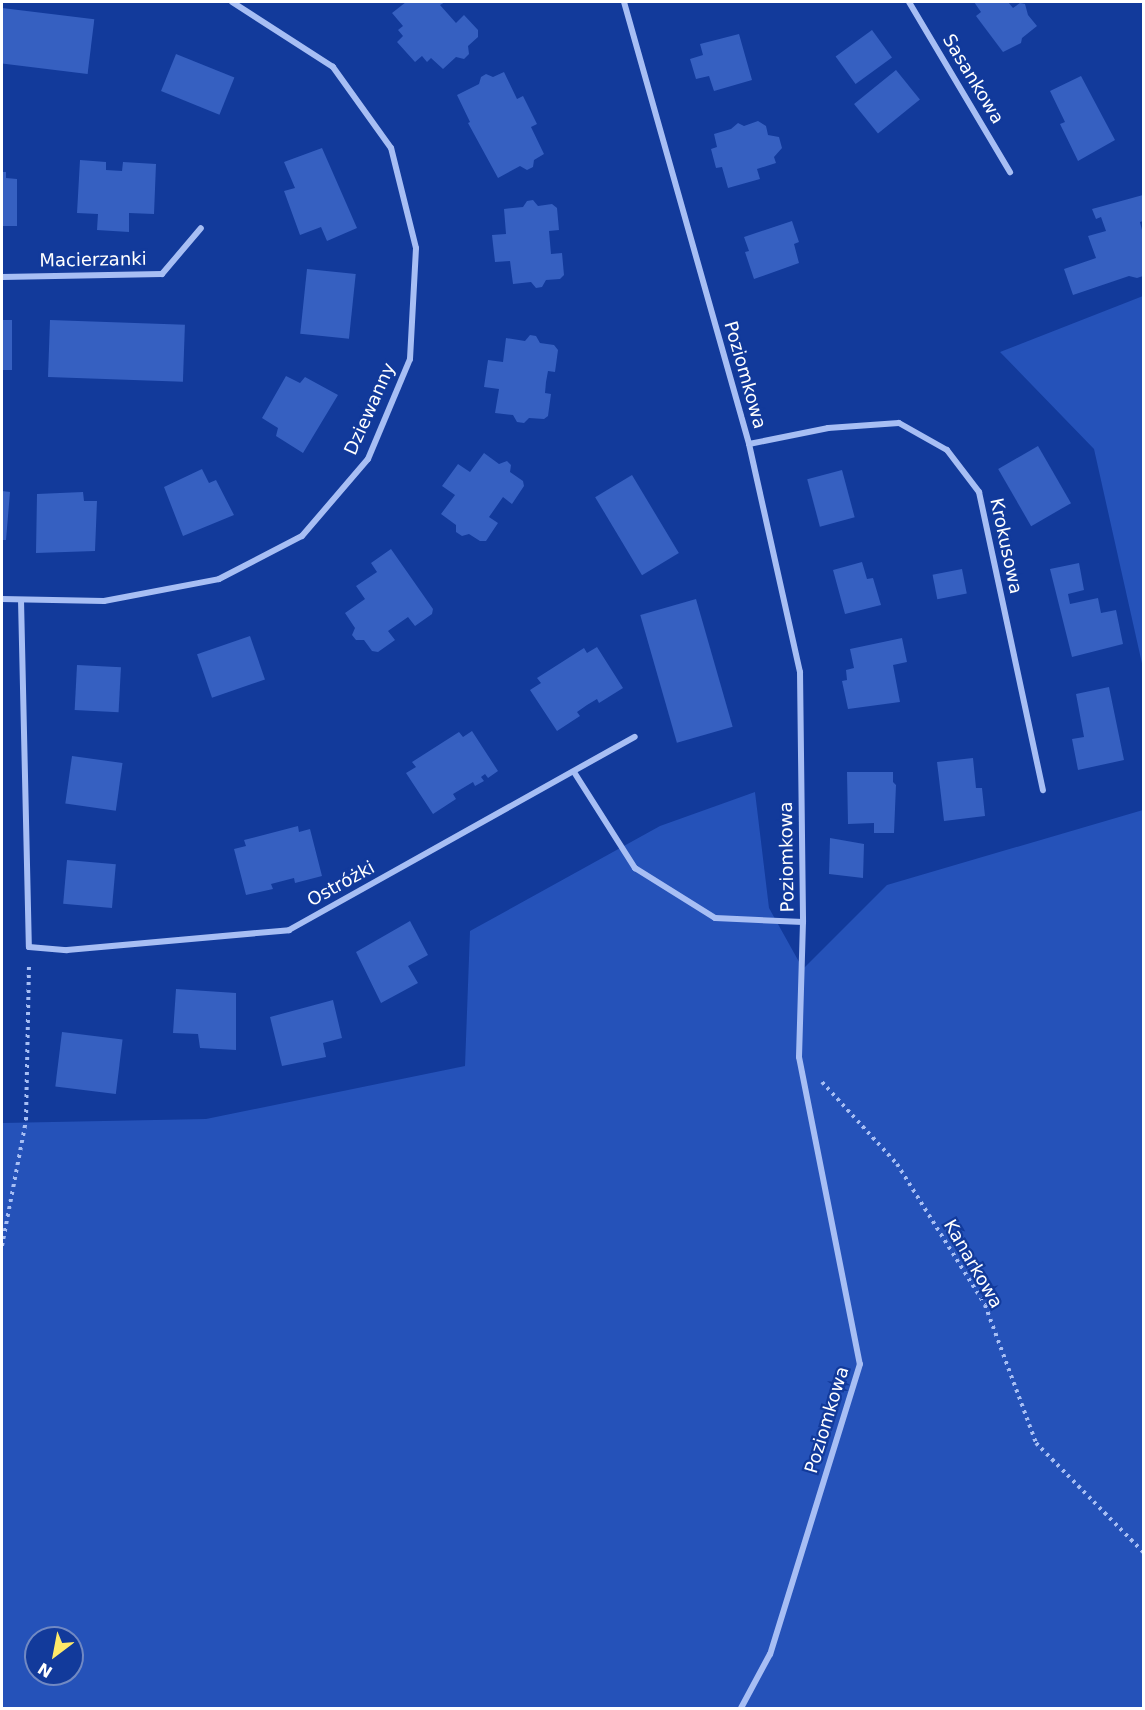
<!DOCTYPE html>
<meta charset="utf-8">
<style>
body{margin:0}
#map{position:relative;width:1145px;height:1710px;overflow:hidden;background:#123a9b;font-family:"DejaVu Sans",sans-serif}
div>[style]{position:absolute}
.green>*{inset:0;background:#2552b9}
.building>*{inset:0;background:#3660c1;transform-origin:0 0}
.path>*{height:4px;margin-top:-2px;transform-origin:0;background:repeating-linear-gradient(90deg,#a7bef4 0 3px,transparent 0 7.5px)}
.minor>*{height:6px;margin:-3px;padding:0 3px;transform-origin:3px;border-radius:3px;background:#a7bef4}
span{translate:-50% -50%;white-space:nowrap;text-align:center;line-height:1.15;-webkit-text-stroke:4.5px #123a9b;paint-order:stroke}
.street-label{font-size:18px;color:#fff}
.frame{position:absolute;inset:0;border:3px solid #fff;pointer-events:none}
.north{position:absolute;left:24px;top:1626px;width:60px;height:60px;box-sizing:border-box;background:#123a9b;border:2px solid #7189c3;border-radius:50%;rotate:212deg;font-size:16px;font-weight:700;line-height:24px;text-align:center;color:#fff}
.north::after{content:'';display:block;margin:auto;width:21px;height:27px;background:#ffea69;clip-path:polygon(50% 0,100% 100%,50% 72%,0 100%)}
</style>
<div id="map">
<div class="green">
<div style="clip-path:polygon(1143px 296px,1143px 668px,1094px 449px,1000px 352px)"></div>
<div style="clip-path:polygon(evenodd,755px 792px,769px 908px,803px 969px,887px 885px,1143px 810px,1143px 1708px,2px 1708px,2px 1123px,206px 1119px,465px 1066px,470px 931px,660px 826px,755px 792px,36px 1638px,72px 1638px,72px 1674px,36px 1674px,36px 1638px)"></div>
</div>
<div class="building">
<div style="clip-path:polygon(406px 2px,445px 2px,440px 5px,456px 23px,464px 15px,478px 30px,478px 37px,468px 46px,469px 54px,464px 59px,456px 57px,443px 69px,431px 58px,427px 62px,422px 56px,415px 62px,397px 42px,403px 36px,398px 30px,403px 26px,392px 13px)"></div>
<div style="clip-path:polygon(974px 2px,1008px 2px,1013px 8px,1020px 3px,1025px 4px,1028px 15px,1037px 26px,1022px 38px,1021px 43px,1003px 52px,976px 16px,981px 12px)"></div>
<div style="left:2px;top:8px;width:93px;height:55px;rotate:7deg"></div>
<div style="left:872px;top:30px;width:34px;height:45px;rotate:54deg"></div>
<div style="clip-path:polygon(739px 34px,752px 80px,714px 91px,709px 76px,696px 79px,690px 59px,703px 55px,700px 44px)"></div>
<div style="left:176px;top:54px;width:63px;height:40px;rotate:22deg"></div>
<div style="left:896px;top:70px;width:38px;height:54px;rotate:51deg"></div>
<div style="clip-path:polygon(504px 72px,517px 99px,523px 96px,537px 124px,531px 127px,544px 154px,534px 160px,533px 167px,527px 170px,520px 166px,498px 178px,468px 123px,470px 122px,457px 95px,479px 84px,481px 77px,486px 74px,493px 77px)"></div>
<div style="clip-path:polygon(1081px 76px,1115px 140px,1078px 161px,1060px 124px,1065px 122px,1050px 91px)"></div>
<div style="clip-path:polygon(758px 121px,766px 126px,768px 135px,779px 137px,782px 148px,774px 157px,776px 163px,757px 169px,760px 179px,728px 188px,722px 167px,716px 168px,711px 149px,717px 147px,714px 134px,731px 129px,738px 123px,744px 126px)"></div>
<div style="clip-path:polygon(322px 148px,357px 228px,327px 241px,321px 227px,300px 235px,284px 191px,295px 188px,284px 162px)"></div>
<div style="clip-path:polygon(80px 160px,106px 162px,106px 170px,122px 171px,123px 162px,156px 164px,154px 214px,129px 213px,129px 232px,97px 230px,98px 214px,77px 213px)"></div>
<div style="clip-path:polygon(2px 172px,6px 172px,6px 178px,17px 179px,17px 226px,2px 226px)"></div>
<div style="clip-path:polygon(1143px 195px,1143px 221px,1140px 222px,1143px 234px,1143px 276px,1137px 278px,1129px 276px,1073px 295px,1064px 269px,1096px 258px,1088px 236px,1106px 231px,1101px 217px,1096px 219px,1092px 209px)"></div>
<div style="clip-path:polygon(533px 200px,538px 206px,552px 204px,557px 208px,559px 230px,549px 231px,551px 254px,562px 253px,564px 275px,560px 279px,546px 280px,542px 287px,536px 288px,531px 282px,513px 284px,510px 261px,495px 262px,492px 235px,506px 234px,504px 209px,523px 207px,527px 201px)"></div>
<div style="clip-path:polygon(792px 221px,799px 242px,794px 244px,799px 263px,754px 279px,745px 252px,749px 251px,744px 237px)"></div>
<div style="left:307px;top:269px;width:49px;height:65px;rotate:6deg"></div>
<div style="left:2px;top:320px;width:10px;height:50px"></div>
<div style="left:50px;top:320px;width:135px;height:57px;rotate:2deg"></div>
<div style="clip-path:polygon(530px 335px,536px 336px,540px 343px,554px 345px,558px 350px,555px 372px,548px 371px,546px 382px,545px 393px,551px 394px,548px 416px,544px 419px,529px 418px,524px 423px,517px 422px,513px 415px,495px 413px,499px 389px,484px 387px,488px 360px,503px 362px,506px 338px,525px 341px)"></div>
<div style="clip-path:polygon(286px 376px,300px 383px,305px 377px,338px 395px,303px 453px,276px 436px,278px 428px,262px 418px)"></div>
<div style="left:1038px;top:446px;width:66px;height:46px;rotate:60deg"></div>
<div style="clip-path:polygon(484px 453px,499px 464px,507px 461px,511px 465px,510px 472px,523px 481px,524px 486px,512px 504px,503px 497px,489px 517px,498px 523px,486px 541px,480px 541px,469px 534px,462px 536px,456px 532px,456px 525px,441px 514px,455px 495px,442px 486px,458px 464px,470px 472px)"></div>
<div style="clip-path:polygon(202px 469px,209px 483px,216px 480px,234px 515px,183px 536px,164px 487px)"></div>
<div style="left:842px;top:470px;width:49px;height:36px;rotate:75deg"></div>
<div style="left:632px;top:475px;width:91px;height:43px;rotate:59deg"></div>
<div style="clip-path:polygon(2px 491px,10px 492px,6px 540px,2px 540px)"></div>
<div style="clip-path:polygon(83px 492px,84px 501px,97px 501px,95px 551px,36px 553px,37px 494px)"></div>
<div style="clip-path:polygon(391px 549px,433px 609px,432px 614px,415px 626px,408px 617px,388px 631px,395px 640px,378px 652px,372px 651px,364px 640px,356px 640px,352px 635px,355px 628px,345px 613px,365px 599px,356px 586px,377px 572px,371px 563px)"></div>
<div style="clip-path:polygon(862px 562px,867px 579px,873px 578px,881px 605px,845px 614px,833px 570px)"></div>
<div style="clip-path:polygon(1079px 563px,1084px 590px,1068px 594px,1070px 604px,1098px 598px,1101px 613px,1116px 610px,1123px 644px,1072px 657px,1050px 569px)"></div>
<div style="left:962px;top:569px;width:25px;height:30px;rotate:79deg"></div>
<div style="left:696px;top:599px;width:133px;height:58px;rotate:74deg"></div>
<div style="left:250px;top:636px;width:46px;height:56px;rotate:71deg"></div>
<div style="clip-path:polygon(902px 638px,907px 662px,893px 665px,900px 702px,848px 709px,842px 681px,847px 680px,846px 670px,854px 668px,850px 649px)"></div>
<div style="clip-path:polygon(597px 647px,623px 688px,599px 703px,597px 699px,587px 705px,577px 712px,580px 716px,557px 731px,530px 690px,541px 683px,537px 678px,584px 648px,587px 653px)"></div>
<div style="left:77px;top:665px;width:44px;height:45px;rotate:3deg"></div>
<div style="clip-path:polygon(1109px 687px,1124px 760px,1078px 770px,1072px 739px,1084px 737px,1076px 694px)"></div>
<div style="clip-path:polygon(472px 731px,498px 771px,488px 778px,485px 774px,481px 777px,484px 781px,475px 786px,473px 782px,453px 794px,456px 799px,433px 814px,406px 773px,416px 767px,412px 762px,459px 732px,463px 737px)"></div>
<div style="left:72px;top:756px;width:51px;height:48px;rotate:8deg"></div>
<div style="clip-path:polygon(973px 758px,976px 788px,982px 788px,985px 816px,944px 821px,937px 762px)"></div>
<div style="clip-path:polygon(847px 772px,893px 772px,893px 782px,896px 785px,894px 833px,874px 833px,874px 823px,848px 824px)"></div>
<div style="clip-path:polygon(298px 826px,299px 832px,310px 829px,322px 876px,295px 883px,294px 878px,271px 884px,273px 889px,246px 895px,234px 849px,246px 846px,244px 840px)"></div>
<div style="clip-path:polygon(830px 838px,864px 844px,863px 878px,829px 874px)"></div>
<div style="left:67px;top:860px;width:49px;height:44px;rotate:5deg"></div>
<div style="clip-path:polygon(410px 921px,428px 955px,408px 966px,418px 983px,381px 1003px,356px 952px)"></div>
<div style="clip-path:polygon(176px 989px,236px 993px,236px 1050px,200px 1048px,198px 1034px,173px 1033px)"></div>
<div style="clip-path:polygon(333px 1000px,342px 1038px,323px 1043px,326px 1057px,282px 1066px,270px 1017px)"></div>
<div style="left:62px;top:1032px;width:61px;height:55px;rotate:7deg"></div>
</div>
<div class="path">
<div style="left:822px;top:1082px;width:111px;rotate:47.6deg"></div>
<div style="left:897px;top:1164px;width:166px;rotate:58deg"></div>
<div style="left:985px;top:1305px;width:147px;rotate:69.7deg"></div>
<div style="left:1036px;top:1443px;width:154px;rotate:45.5deg"></div>
<div style="left:2px;top:1246px;width:128px;rotate:-79.2deg"></div>
<div style="left:26px;top:1120px;width:156px;rotate:-88.9deg"></div>
</div>
<div class="minor">
<div style="left:624px;top:2px;width:459px;rotate:74.2deg"></div>
<div style="left:749px;top:444px;width:234px;rotate:77.4deg"></div>
<div style="left:800px;top:672px;width:250px;rotate:89.3deg"></div>
<div style="left:803px;top:922px;width:135px;rotate:91.7deg"></div>
<div style="left:799px;top:1057px;width:313px;rotate:78.8deg"></div>
<div style="left:860px;top:1364px;width:304px;rotate:107.2deg"></div>
<div style="left:770px;top:1654px;width:61px;rotate:118.2deg"></div>
<div style="left:909px;top:2px;width:198px;rotate:59.3deg"></div>
<div style="left:2px;top:277px;width:160px;rotate:-1.1deg"></div>
<div style="left:162px;top:274px;width:60px;rotate:-49.7deg"></div>
<div style="left:749px;top:444px;width:81px;rotate:-11.4deg"></div>
<div style="left:828px;top:428px;width:71px;rotate:-4deg"></div>
<div style="left:899px;top:423px;width:55px;rotate:29.4deg"></div>
<div style="left:947px;top:450px;width:53px;rotate:52.7deg"></div>
<div style="left:979px;top:492px;width:305px;rotate:77.9deg"></div>
<div style="left:2px;top:599px;width:102px;rotate:1.1deg"></div>
<div style="left:104px;top:601px;width:117px;rotate:-10.8deg"></div>
<div style="left:219px;top:579px;width:93px;rotate:-27.4deg"></div>
<div style="left:302px;top:536px;width:101px;rotate:-49.4deg"></div>
<div style="left:368px;top:459px;width:108px;rotate:-67.2deg"></div>
<div style="left:410px;top:359px;width:111px;rotate:-86.9deg"></div>
<div style="left:416px;top:248px;width:103px;rotate:-104deg"></div>
<div style="left:391px;top:148px;width:100px;rotate:-125.6deg"></div>
<div style="left:333px;top:67px;width:120px;rotate:-147.2deg"></div>
<div style="left:21px;top:600px;width:347px;rotate:88.7deg"></div>
<div style="left:29px;top:947px;width:38px;rotate:5deg"></div>
<div style="left:67px;top:950px;width:223px;rotate:-5.1deg"></div>
<div style="left:289px;top:930px;width:396px;rotate:-29.2deg"></div>
<div style="left:574px;top:772px;width:114px;rotate:57.6deg"></div>
<div style="left:635px;top:868px;width:94px;rotate:32deg"></div>
<div style="left:715px;top:918px;width:88px;rotate:2.6deg"></div>
</div>
<div class="street-label">
<span style="left:973px;top:79px;rotate:59deg">Sasankowa</span>
<span style="left:93px;top:260px;rotate:-1deg">Macierzanki</span>
<span style="left:745px;top:375px;rotate:74deg">Poziomkowa</span>
<span style="left:370px;top:409px;rotate:-66deg">Dziewanny</span>
<span style="left:1006px;top:546px;rotate:78deg">Krokusowa</span>
<span style="left:787px;top:857px;rotate:-91deg">Poziomkowa</span>
<span style="left:341px;top:884px;rotate:-29deg">Ostróżki</span>
<span style="left:973px;top:1264px;rotate:60deg">Kanarkowa</span>
<span style="left:827px;top:1420px;rotate:-73deg">Poziomkowa</span>
</div>
<div class="frame"></div>
<div class="north">N</div>
</div>
